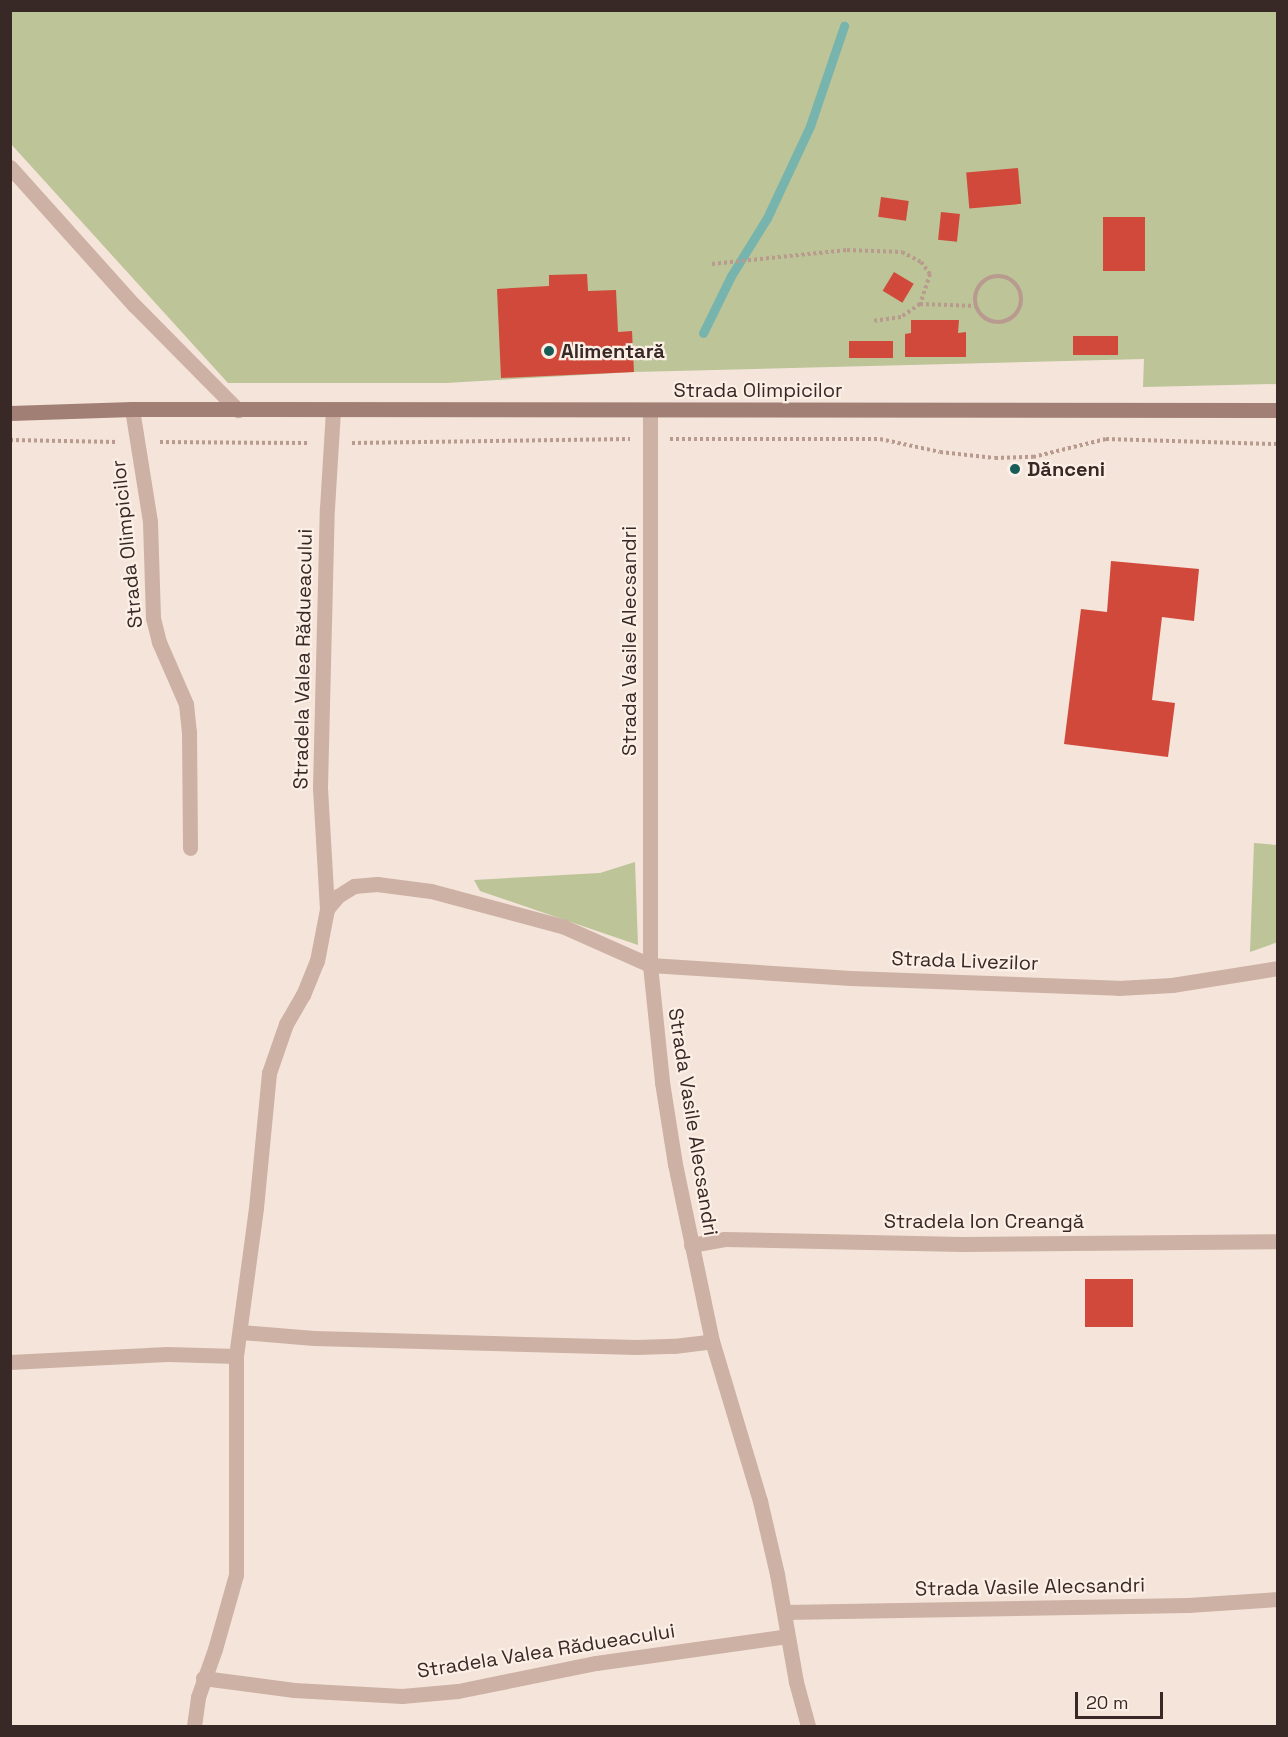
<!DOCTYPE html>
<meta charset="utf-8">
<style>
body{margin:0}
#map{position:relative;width:1288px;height:1737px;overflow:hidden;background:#f4e4da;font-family:"Space Grotesk",sans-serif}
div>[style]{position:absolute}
.green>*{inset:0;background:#bcc498}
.stream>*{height:9px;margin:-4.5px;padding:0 4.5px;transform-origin:4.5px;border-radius:4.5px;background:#76b4ad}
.building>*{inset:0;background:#d1493a;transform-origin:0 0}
.path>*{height:4px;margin-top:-2px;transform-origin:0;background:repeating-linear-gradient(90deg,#b99a8e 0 3px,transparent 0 6px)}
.path>.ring{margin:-2px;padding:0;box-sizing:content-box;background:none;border:4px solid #b99a8e;border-radius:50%}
.service>*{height:15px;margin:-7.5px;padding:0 7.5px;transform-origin:7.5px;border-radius:7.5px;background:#cdb1a4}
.minor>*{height:15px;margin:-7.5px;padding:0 7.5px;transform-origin:7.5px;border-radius:7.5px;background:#cdb1a4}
.secondary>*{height:15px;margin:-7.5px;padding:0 7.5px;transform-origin:7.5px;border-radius:7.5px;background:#a17f75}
.dots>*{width:16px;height:16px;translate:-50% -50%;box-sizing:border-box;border:3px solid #fbefe6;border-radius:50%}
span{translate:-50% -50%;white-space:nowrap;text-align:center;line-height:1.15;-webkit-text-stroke:4.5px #fbefe6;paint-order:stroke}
.poi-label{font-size:20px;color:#382927;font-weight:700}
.left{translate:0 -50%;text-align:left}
.street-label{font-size:20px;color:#382927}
.frame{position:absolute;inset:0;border:12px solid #382927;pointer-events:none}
.scale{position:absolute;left:1075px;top:1692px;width:88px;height:27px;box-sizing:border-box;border:3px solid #382927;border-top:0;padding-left:8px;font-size:18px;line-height:21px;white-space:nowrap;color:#382927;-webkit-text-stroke:4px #fbefe6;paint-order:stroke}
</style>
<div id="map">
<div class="green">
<div style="clip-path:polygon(11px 11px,1277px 11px,1277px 384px,1143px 387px,1144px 359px,634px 372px,446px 383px,228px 383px,11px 144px)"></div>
<div style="clip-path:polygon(1254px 843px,1277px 845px,1278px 942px,1250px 952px)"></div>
<div style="clip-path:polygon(635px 862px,638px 945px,480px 891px,474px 880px,600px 873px)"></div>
</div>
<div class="stream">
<div style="left:703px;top:333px;width:64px;rotate:-63.8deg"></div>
<div style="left:731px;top:276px;width:68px;rotate:-58.2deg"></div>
<div style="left:767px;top:218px;width:102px;rotate:-64.9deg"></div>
<div style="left:810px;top:126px;width:106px;rotate:-71.2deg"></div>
</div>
<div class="building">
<div style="left:1018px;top:168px;width:36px;height:52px;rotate:85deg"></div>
<div style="left:881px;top:197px;width:28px;height:20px;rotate:8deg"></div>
<div style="left:941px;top:212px;width:19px;height:28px;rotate:6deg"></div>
<div style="left:1145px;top:217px;width:54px;height:42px;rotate:90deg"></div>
<div style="left:894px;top:272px;width:23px;height:22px;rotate:31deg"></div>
<div style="clip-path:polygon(587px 274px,588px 291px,616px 290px,618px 332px,632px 331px,634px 372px,501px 378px,497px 289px,549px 286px,549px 275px)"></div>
<div style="clip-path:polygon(911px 320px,959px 320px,958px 333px,966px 332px,966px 357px,905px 357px,905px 334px,911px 333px)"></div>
<div style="left:1073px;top:336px;width:45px;height:19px"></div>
<div style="left:893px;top:341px;width:17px;height:44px;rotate:90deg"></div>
<div style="clip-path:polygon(1111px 561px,1199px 569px,1194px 621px,1162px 617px,1152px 700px,1175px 703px,1168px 757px,1064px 744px,1081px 609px,1107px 612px)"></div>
<div style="left:1133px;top:1279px;width:48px;height:48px;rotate:90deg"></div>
</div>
<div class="path">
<div style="left:712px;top:264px;width:136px;rotate:-5.9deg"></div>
<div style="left:847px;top:250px;width:55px;rotate:2.1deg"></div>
<div style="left:902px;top:252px;width:21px;rotate:28deg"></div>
<div style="left:921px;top:262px;width:15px;rotate:53deg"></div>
<div style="left:930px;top:274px;width:32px;rotate:108deg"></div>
<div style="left:920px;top:304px;width:23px;rotate:146deg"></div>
<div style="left:901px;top:317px;width:27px;rotate:172deg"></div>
<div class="ring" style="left:975px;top:276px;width:42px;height:42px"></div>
<div style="left:920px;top:304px;width:57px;rotate:2deg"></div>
<div style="left:670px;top:439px;width:210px"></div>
<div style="left:880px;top:439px;width:61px;rotate:12.2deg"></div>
<div style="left:940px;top:452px;width:55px;rotate:6.2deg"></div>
<div style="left:995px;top:458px;width:38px;rotate:-2deg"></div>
<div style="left:1033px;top:457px;width:75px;rotate:-13.9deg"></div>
<div style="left:1106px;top:439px;width:172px;rotate:1.7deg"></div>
<div style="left:10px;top:440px;width:107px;rotate:1.1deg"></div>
<div style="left:160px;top:442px;width:149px;rotate:0.4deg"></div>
<div style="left:352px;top:443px;width:278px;rotate:-0.8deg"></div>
</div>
<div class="service">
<div style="left:132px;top:409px;width:114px;rotate:80.9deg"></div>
<div style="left:150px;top:522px;width:96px;rotate:88.2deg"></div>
<div style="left:153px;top:618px;width:25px;rotate:76deg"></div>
<div style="left:159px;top:642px;width:68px;rotate:66.5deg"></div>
<div style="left:186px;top:704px;width:28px;rotate:84deg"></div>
<div style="left:189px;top:732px;width:116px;rotate:89.5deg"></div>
<div style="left:327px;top:909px;width:17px;rotate:-50deg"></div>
<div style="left:338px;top:896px;width:19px;rotate:-32deg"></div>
<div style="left:354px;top:886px;width:23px;rotate:-5deg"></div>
<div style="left:377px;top:884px;width:54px;rotate:7.4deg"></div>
<div style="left:431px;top:891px;width:136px;rotate:15deg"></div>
<div style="left:562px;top:926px;width:96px;rotate:23.9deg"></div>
<div style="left:10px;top:1362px;width:157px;rotate:-2.9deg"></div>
<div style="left:167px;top:1354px;width:69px;rotate:1.7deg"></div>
</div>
<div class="minor">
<div style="left:10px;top:167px;width:186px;rotate:48.1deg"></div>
<div style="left:134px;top:305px;width:148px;rotate:45.3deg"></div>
<div style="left:650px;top:411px;width:554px;rotate:90deg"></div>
<div style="left:650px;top:965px;width:118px;rotate:84.1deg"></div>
<div style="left:662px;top:1082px;width:83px;rotate:81deg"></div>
<div style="left:675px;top:1164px;width:181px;rotate:78.2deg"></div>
<div style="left:712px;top:1341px;width:167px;rotate:73.3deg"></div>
<div style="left:760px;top:1501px;width:75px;rotate:76.9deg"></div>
<div style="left:777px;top:1574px;width:110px;rotate:80deg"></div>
<div style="left:796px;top:1682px;width:46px;rotate:74.7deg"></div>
<div style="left:650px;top:965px;width:201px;rotate:3.7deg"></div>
<div style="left:851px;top:978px;width:267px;rotate:2.1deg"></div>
<div style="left:1118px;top:988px;width:54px;rotate:-3.2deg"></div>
<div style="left:1172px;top:985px;width:107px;rotate:-9.1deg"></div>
<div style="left:691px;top:1245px;width:34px;rotate:-10deg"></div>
<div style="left:724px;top:1239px;width:238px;rotate:1.2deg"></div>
<div style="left:962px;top:1244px;width:316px;rotate:-0.5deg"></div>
<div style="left:241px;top:1332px;width:73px;rotate:4.7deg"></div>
<div style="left:314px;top:1338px;width:322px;rotate:1.6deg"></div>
<div style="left:636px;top:1347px;width:38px;rotate:-2deg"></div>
<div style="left:674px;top:1346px;width:38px;rotate:-7deg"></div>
<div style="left:784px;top:1612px;width:404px;rotate:-1deg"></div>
<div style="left:1188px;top:1605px;width:90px;rotate:-3.8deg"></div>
<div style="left:203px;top:1678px;width:92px;rotate:7.5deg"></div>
<div style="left:294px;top:1690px;width:108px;rotate:3.2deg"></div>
<div style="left:402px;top:1696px;width:56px;rotate:-5.1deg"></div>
<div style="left:458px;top:1691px;width:141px;rotate:-11.5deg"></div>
<div style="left:596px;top:1663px;width:193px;rotate:-8deg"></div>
<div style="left:194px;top:1726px;width:29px;rotate:-82deg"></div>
<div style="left:198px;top:1697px;width:51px;rotate:-70.5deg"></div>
<div style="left:215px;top:1649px;width:77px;rotate:-74.2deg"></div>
<div style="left:236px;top:1575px;width:219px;rotate:-90deg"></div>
<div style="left:236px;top:1356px;width:149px;rotate:-82.3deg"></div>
<div style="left:256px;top:1208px;width:136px;rotate:-84.5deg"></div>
<div style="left:269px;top:1073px;width:52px;rotate:-70.9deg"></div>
<div style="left:286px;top:1024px;width:34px;rotate:-60deg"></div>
<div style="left:303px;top:995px;width:37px;rotate:-68deg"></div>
<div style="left:317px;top:961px;width:53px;rotate:-79.1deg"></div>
<div style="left:327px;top:909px;width:122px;rotate:-93.3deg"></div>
<div style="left:320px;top:787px;width:279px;rotate:-88.6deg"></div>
<div style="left:327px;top:508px;width:97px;rotate:-86.5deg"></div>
</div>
<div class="secondary">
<div style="left:10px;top:413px;width:122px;rotate:-1.9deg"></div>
<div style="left:132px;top:409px;width:1146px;rotate:0.05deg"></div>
</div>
<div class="dots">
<div style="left:549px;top:351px;background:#185d58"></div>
<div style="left:1015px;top:469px;background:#185d58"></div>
</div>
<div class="poi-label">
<span class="left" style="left:561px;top:351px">Alimentară</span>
<span class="left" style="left:1027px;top:469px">Dănceni</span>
</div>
<div class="street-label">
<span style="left:758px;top:390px">Strada Olimpicilor</span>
<span style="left:127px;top:544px;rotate:-96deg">Strada Olimpicilor</span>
<span style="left:629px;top:641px;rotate:-90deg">Strada Vasile Alecsandri</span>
<span style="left:303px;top:659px;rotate:-89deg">Stradela Valea Rădueacului</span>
<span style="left:965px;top:961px;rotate:2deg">Strada Livezilor</span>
<span style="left:693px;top:1122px;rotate:81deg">Strada Vasile Alecsandri</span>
<span style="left:984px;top:1221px">Stradela Ion Creangă</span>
<span style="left:1030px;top:1587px;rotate:-1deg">Strada Vasile Alecsandri</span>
<span style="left:546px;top:1651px;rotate:-9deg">Stradela Valea Rădueacului</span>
</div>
<div class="frame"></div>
<div class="scale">20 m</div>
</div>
